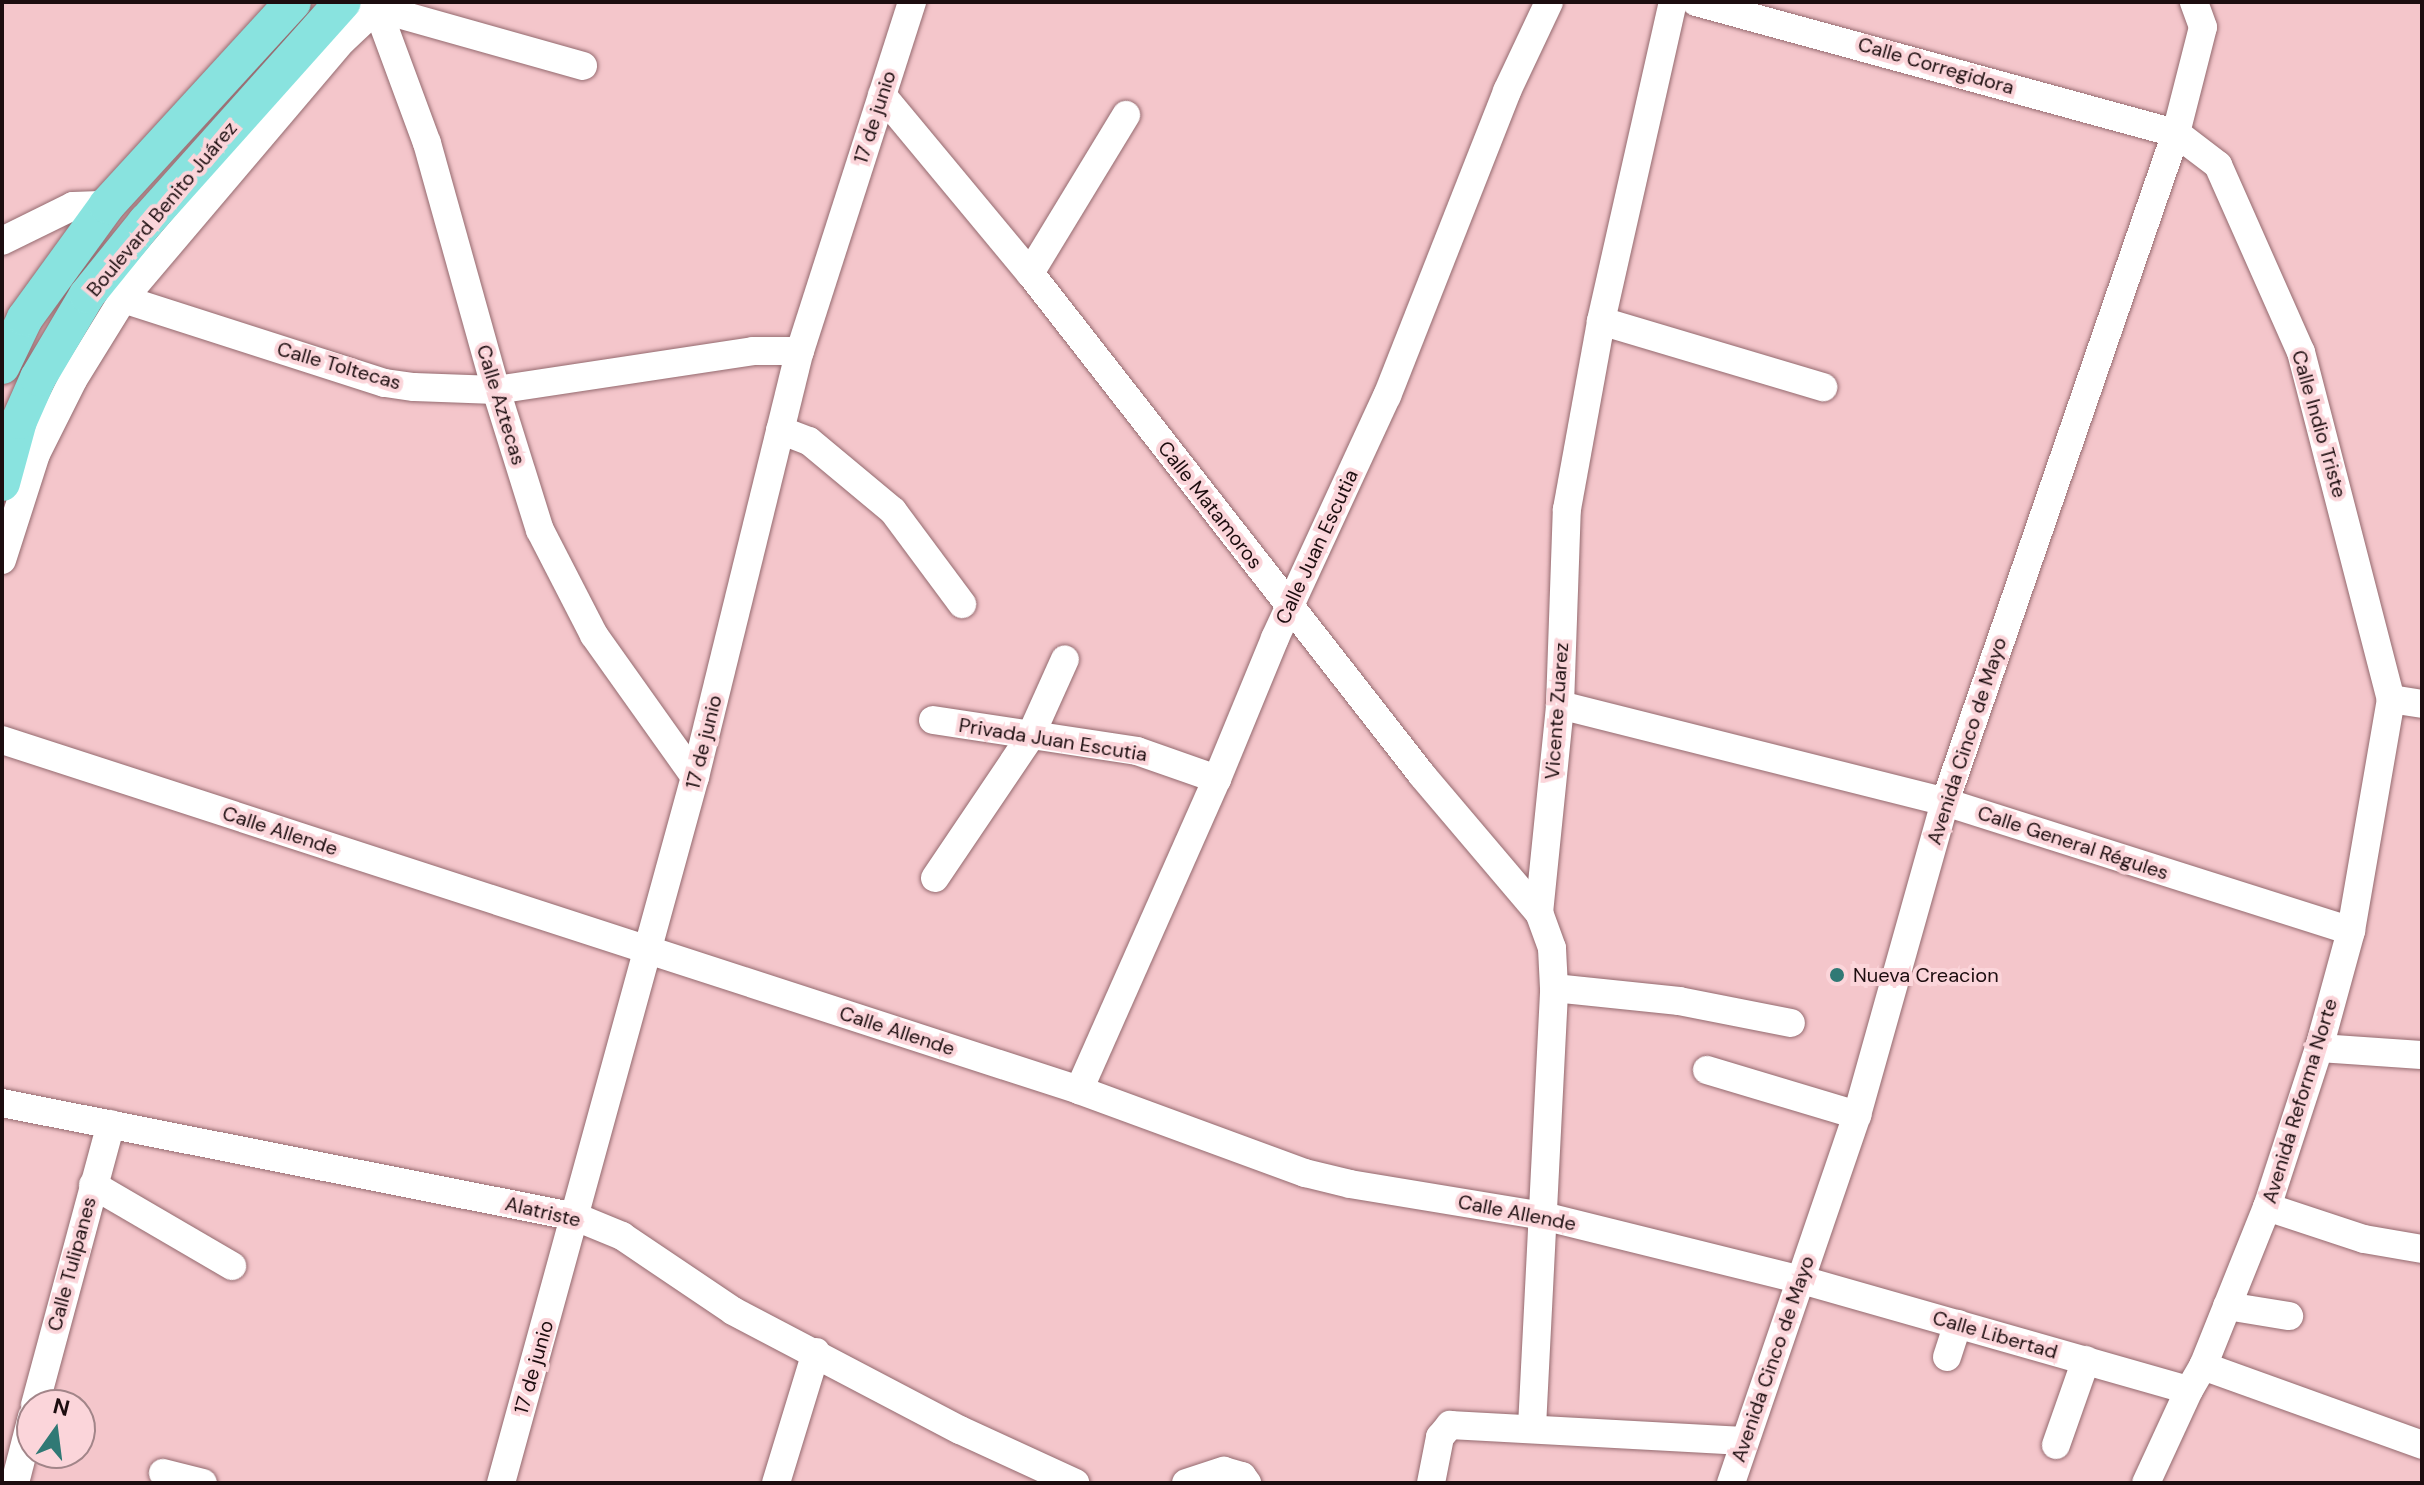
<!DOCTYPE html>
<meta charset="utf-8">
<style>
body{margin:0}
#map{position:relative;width:2424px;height:1485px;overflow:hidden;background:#f4c6cb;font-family:"DM Sans",sans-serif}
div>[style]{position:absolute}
.roads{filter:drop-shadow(0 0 2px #946a6f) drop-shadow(0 0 2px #946a6f)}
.minor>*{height:28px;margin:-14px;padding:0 14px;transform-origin:14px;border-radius:14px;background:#fff}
.major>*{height:36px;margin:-18px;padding:0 18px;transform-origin:18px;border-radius:18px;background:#89e3df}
.dots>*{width:22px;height:22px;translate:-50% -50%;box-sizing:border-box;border:4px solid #fbd5da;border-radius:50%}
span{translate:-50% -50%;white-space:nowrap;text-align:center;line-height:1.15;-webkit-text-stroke:8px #fbd5da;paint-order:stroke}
.street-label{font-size:20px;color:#1c0d0f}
.poi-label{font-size:20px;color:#1c0d0f}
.left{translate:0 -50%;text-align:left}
.frame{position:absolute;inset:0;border:4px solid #1c0d0f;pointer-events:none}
.north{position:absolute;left:16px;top:1389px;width:80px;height:80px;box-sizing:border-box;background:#fbd5da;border:2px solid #a28589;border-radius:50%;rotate:14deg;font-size:22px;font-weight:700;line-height:32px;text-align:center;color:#1c0d0f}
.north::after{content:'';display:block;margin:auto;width:28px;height:36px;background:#307975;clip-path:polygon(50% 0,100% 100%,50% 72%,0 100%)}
</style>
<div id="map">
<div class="roads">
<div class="minor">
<div style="left:372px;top:2px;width:8px;rotate:50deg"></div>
<div style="left:377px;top:8px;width:144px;rotate:69.7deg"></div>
<div style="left:427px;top:143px;width:256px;rotate:74.4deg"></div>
<div style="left:496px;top:390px;width:147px;rotate:72.6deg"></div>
<div style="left:540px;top:530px;width:118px;rotate:62.8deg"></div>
<div style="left:594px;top:635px;width:174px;rotate:54.6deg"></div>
<div style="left:1696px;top:2px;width:498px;rotate:15.3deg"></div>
<div style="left:2176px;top:133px;width:53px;rotate:37.3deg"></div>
<div style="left:2218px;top:165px;width:205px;rotate:66.1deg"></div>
<div style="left:2301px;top:352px;width:358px;rotate:75.5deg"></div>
<div style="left:2391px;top:699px;width:235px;rotate:99.8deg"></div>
<div style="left:2351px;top:931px;width:121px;rotate:105.3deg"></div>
<div style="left:2319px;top:1048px;width:167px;rotate:108.1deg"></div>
<div style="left:2267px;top:1207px;width:171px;rotate:111.9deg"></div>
<div style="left:2203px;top:1366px;width:28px;rotate:120deg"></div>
<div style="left:2189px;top:1390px;width:102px;rotate:114.8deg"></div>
<div style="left:882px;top:95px;width:231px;rotate:50.3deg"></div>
<div style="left:1030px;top:273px;width:637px;rotate:52.01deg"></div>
<div style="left:1422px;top:775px;width:181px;rotate:49.7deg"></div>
<div style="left:2px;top:241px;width:79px;rotate:-26.2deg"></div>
<div style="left:73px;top:206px;width:34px;rotate:-2deg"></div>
<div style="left:1030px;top:273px;width:185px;rotate:-58.7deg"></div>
<div style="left:123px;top:299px;width:275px;rotate:17.8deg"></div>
<div style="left:385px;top:383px;width:29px;rotate:8deg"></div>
<div style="left:414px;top:387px;width:82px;rotate:2.1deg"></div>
<div style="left:496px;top:390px;width:260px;rotate:-8.6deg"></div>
<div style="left:753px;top:351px;width:47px"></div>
<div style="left:1601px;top:321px;width:232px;rotate:16.6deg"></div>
<div style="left:780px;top:430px;width:31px;rotate:21deg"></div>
<div style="left:809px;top:441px;width:109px;rotate:39.8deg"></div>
<div style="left:893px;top:511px;width:116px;rotate:53.4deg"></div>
<div style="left:2px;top:560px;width:111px;rotate:-72.2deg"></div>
<div style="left:36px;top:454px;width:83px;rotate:-63.4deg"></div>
<div style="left:73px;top:380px;width:95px;rotate:-58.3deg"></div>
<div style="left:123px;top:299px;width:340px;rotate:-49.7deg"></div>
<div style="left:343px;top:40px;width:47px;rotate:-43.3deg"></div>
<div style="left:377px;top:8px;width:214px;rotate:15.7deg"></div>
<div style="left:2391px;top:699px;width:31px;rotate:9deg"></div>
<div style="left:1560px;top:705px;width:397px;rotate:14.1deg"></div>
<div style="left:1945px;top:802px;width:426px;rotate:17.6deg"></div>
<div style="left:933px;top:720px;width:206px;rotate:8.6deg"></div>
<div style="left:1137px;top:751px;width:85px;rotate:19.3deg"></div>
<div style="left:2px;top:740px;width:1132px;rotate:18deg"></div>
<div style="left:1079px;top:1090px;width:241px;rotate:20.2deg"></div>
<div style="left:1305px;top:1173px;width:46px;rotate:13.7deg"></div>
<div style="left:1350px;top:1184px;width:196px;rotate:9.4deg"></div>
<div style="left:1543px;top:1216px;width:267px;rotate:13.9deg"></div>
<div style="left:1802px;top:1280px;width:402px;rotate:15.9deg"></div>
<div style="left:935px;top:878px;width:170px;rotate:-56deg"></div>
<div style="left:1030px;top:737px;width:85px;rotate:-65.8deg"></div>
<div style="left:1554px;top:988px;width:126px;rotate:5.9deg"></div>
<div style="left:1679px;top:1001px;width:114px;rotate:11.1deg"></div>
<div style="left:2319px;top:1048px;width:103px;rotate:3.9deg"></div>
<div style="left:1707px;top:1070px;width:157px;rotate:16.7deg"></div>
<div style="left:1079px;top:1090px;width:340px;rotate:-66.1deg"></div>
<div style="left:1217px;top:779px;width:152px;rotate:-67.6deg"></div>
<div style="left:1275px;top:638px;width:267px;rotate:-65.2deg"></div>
<div style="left:1387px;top:396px;width:328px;rotate:-68.5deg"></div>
<div style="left:1507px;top:91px;width:98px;rotate:-64.7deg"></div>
<div style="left:2px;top:1103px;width:585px;rotate:11.23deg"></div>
<div style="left:576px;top:1217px;width:50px;rotate:22.4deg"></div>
<div style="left:622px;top:1236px;width:134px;rotate:34deg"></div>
<div style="left:733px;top:1311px;width:256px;rotate:27.7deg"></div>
<div style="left:960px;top:1430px;width:127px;rotate:24.7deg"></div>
<div style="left:93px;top:1185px;width:161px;rotate:30.2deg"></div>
<div style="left:2267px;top:1207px;width:102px;rotate:18.3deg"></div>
<div style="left:2364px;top:1239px;width:59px;rotate:9.8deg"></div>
<div style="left:2227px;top:1306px;width:63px;rotate:9.2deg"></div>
<div style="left:1947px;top:1357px;width:35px;rotate:-72deg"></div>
<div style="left:2203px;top:1366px;width:233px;rotate:19.8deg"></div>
<div style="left:35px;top:1405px;width:291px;rotate:-74.9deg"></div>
<div style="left:1532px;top:1427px;width:440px;rotate:-87.1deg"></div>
<div style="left:1554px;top:988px;width:40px;rotate:-92.9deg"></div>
<div style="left:1552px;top:948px;width:37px;rotate:-110deg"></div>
<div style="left:1539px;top:913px;width:209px;rotate:-84.2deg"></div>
<div style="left:1560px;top:705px;width:196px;rotate:-88deg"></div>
<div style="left:1567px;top:509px;width:191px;rotate:-79.7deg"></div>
<div style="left:1601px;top:321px;width:327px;rotate:-77.3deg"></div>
<div style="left:2056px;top:1445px;width:90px;rotate:-70.6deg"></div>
<div style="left:163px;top:1473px;width:41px;rotate:14deg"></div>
<div style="left:15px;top:1483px;width:68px;rotate:-75.6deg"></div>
<div style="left:501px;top:1483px;width:732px;rotate:-74.64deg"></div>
<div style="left:695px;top:777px;width:439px;rotate:-76.2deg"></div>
<div style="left:800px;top:351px;width:367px;rotate:-72.2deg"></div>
<div style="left:776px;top:1483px;width:137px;rotate:-73deg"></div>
<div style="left:1186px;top:1483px;width:40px;rotate:-18deg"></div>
<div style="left:1224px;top:1471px;width:19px;rotate:16deg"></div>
<div style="left:1242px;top:1476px;width:9px;rotate:54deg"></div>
<div style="left:1431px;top:1483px;width:47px;rotate:-78.9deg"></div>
<div style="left:1440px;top:1437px;width:16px;rotate:-50deg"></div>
<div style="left:1450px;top:1425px;width:294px;rotate:3.1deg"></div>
<div style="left:1731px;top:1483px;width:389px;rotate:-71.1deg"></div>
<div style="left:1857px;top:1115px;width:325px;rotate:-74.3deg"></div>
<div style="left:1945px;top:802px;width:708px;rotate:-70.95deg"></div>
<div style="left:2176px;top:133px;width:109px;rotate:-75.7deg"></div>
<div style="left:2203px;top:27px;width:27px;rotate:-110deg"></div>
</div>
<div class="major">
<div style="left:2px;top:366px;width:53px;rotate:-64.4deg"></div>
<div style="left:25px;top:318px;width:140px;rotate:-54deg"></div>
<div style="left:107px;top:205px;width:275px;rotate:-47.5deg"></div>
<div style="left:2px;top:483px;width:64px;rotate:-74.7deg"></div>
<div style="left:19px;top:421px;width:47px;rotate:-66.2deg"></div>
<div style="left:38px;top:378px;width:96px;rotate:-59.4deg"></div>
<div style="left:87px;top:295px;width:94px;rotate:-51.1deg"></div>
<div style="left:146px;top:222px;width:295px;rotate:-48.2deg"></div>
</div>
</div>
<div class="dots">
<div style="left:1837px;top:975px;background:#307975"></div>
</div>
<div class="street-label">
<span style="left:1936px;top:66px;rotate:16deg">Calle Corregidora</span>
<span style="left:875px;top:117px;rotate:-72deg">17 de junio</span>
<span style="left:162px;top:209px;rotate:-50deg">Boulevard Benito Juárez</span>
<span style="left:339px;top:366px;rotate:16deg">Calle Toltecas</span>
<span style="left:501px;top:405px;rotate:73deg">Calle Aztecas</span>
<span style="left:2319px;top:424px;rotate:74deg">Calle Indio Triste</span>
<span style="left:1210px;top:505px;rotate:52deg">Calle Matamoros</span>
<span style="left:1317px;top:547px;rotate:-65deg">Calle Juan Escutia</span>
<span style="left:1557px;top:711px;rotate:-86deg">Vicente Zuarez</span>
<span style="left:1053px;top:740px;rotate:9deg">Privada Juan Escutia</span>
<span style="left:1967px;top:741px;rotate:-72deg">Avenida Cinco de Mayo</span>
<span style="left:704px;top:742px;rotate:-76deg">17 de junio</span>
<span style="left:280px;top:831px;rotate:18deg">Calle Allende</span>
<span style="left:2073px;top:843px;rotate:18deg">Calle General Régules</span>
<span style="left:897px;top:1031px;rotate:18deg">Calle Allende</span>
<span style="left:2300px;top:1101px;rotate:-73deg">Avenida Reforma Norte</span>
<span style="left:543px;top:1212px;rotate:13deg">Alatriste</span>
<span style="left:1517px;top:1213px;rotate:11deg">Calle Allende</span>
<span style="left:72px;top:1264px;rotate:-75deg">Calle Tulipanes</span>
<span style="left:1995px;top:1335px;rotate:16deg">Calle Libertad</span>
<span style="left:1773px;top:1359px;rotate:-71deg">Avenida Cinco de Mayo</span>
<span style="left:534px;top:1367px;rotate:-74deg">17 de junio</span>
</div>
<div class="poi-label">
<span class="left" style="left:1853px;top:975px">Nueva Creacion</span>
</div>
<div class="frame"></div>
<div class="north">N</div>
</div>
